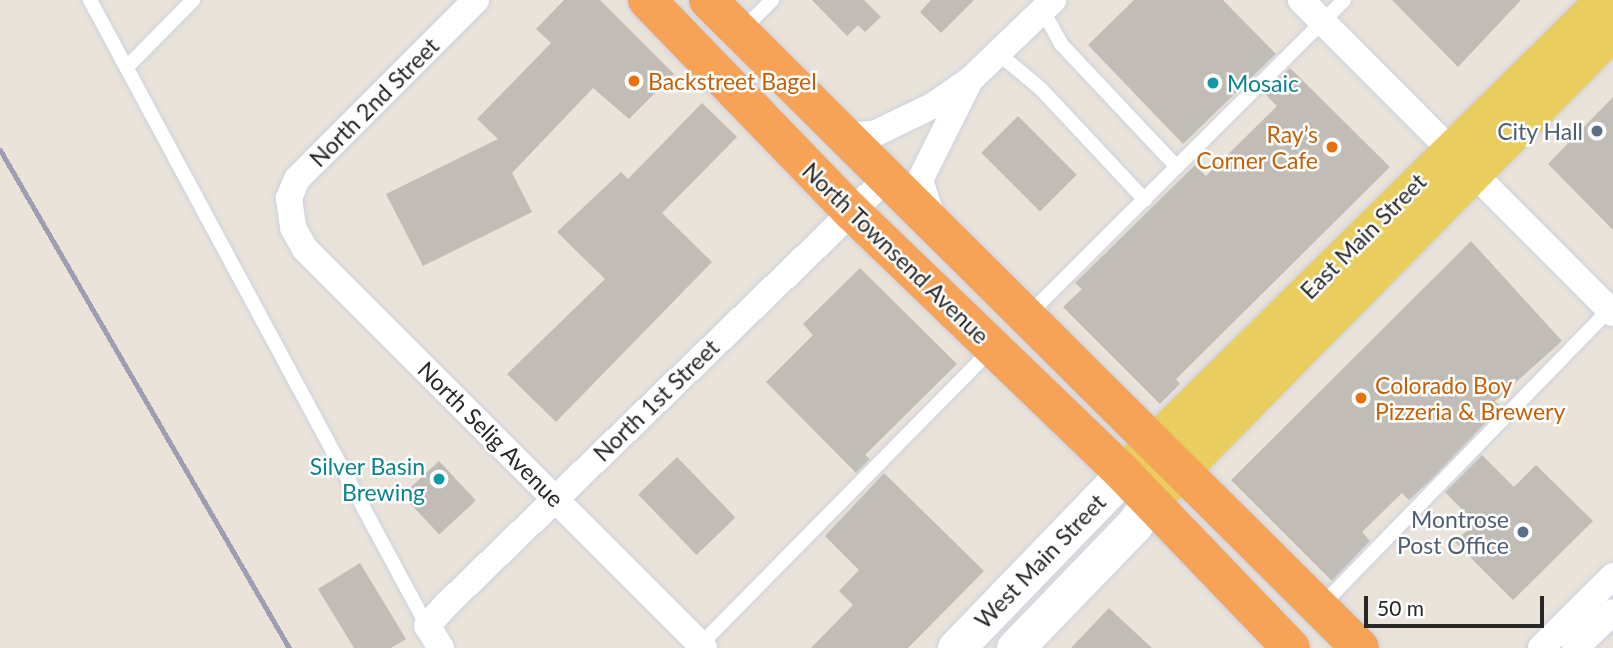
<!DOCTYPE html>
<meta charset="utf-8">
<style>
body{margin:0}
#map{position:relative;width:1613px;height:648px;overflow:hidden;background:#e9e3d9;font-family:Lato,sans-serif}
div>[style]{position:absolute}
.building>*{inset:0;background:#c1bdb6;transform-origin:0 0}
.roads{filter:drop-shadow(0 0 2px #ced1e0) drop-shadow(0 0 2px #ced1e0)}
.lane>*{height:14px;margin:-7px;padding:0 7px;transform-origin:7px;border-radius:7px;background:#fff}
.street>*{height:26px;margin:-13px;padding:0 13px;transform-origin:13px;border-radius:13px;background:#fff}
.secondary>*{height:37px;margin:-18.5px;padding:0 18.5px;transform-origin:18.5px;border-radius:18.5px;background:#fff}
.primary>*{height:38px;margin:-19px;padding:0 19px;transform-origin:19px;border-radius:19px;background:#e9cd5e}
.highway>*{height:38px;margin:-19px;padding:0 19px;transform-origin:19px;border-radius:19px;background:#f6a257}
.rail>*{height:5px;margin:-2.5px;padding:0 2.5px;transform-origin:2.5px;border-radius:2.5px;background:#9c9fb1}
.dots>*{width:19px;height:19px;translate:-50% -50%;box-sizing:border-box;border:4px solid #fff;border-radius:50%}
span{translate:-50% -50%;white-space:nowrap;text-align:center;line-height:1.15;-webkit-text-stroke:5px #fff;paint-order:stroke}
.food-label{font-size:23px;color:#c56008}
.left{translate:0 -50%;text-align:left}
.right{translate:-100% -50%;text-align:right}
.culture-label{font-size:23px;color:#0d838f}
.street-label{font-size:23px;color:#272727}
.service-label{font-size:23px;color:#4e5e75}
.scale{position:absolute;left:1364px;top:596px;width:180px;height:32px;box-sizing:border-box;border:4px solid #272727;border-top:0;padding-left:9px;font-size:21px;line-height:24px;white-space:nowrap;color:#272727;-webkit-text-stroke:5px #fff;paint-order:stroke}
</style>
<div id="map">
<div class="building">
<div style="clip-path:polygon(564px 0,600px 0,674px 74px,629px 119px,593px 88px,512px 173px,532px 212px,423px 266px,386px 194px,498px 139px,477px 119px,551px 43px,536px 29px)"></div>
<div style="clip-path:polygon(812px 0,864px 0,881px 17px,865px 32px,858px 25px,847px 36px)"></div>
<div style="clip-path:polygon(931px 0,974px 0,941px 33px,920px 12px)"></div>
<div style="clip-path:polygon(1134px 0,1223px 0,1276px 54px,1183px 144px,1088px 45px)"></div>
<div style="clip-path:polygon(1392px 0,1521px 0,1458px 67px)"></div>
<div style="clip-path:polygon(1290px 68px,1390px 167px,1176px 379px,1180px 384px,1160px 404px,1063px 307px,1082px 289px,1075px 283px,1195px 165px,1206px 176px,1277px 106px,1264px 93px)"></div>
<div style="clip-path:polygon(1613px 97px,1613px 230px,1548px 164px)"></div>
<div style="clip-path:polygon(702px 103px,737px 137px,662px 213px,712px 262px,556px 422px,507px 374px,605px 279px,557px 232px,621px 172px,628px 179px)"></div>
<div style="left:1018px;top:116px;width:83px;height:52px;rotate:45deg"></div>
<div style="clip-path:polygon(1471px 241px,1562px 341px,1495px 401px,1501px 407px,1432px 479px,1409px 500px,1402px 493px,1362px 532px,1370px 541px,1332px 581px,1231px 480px)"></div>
<div style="clip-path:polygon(860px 268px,957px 364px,865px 455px,870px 459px,856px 473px,766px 382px,813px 335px,803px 324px)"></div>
<div style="clip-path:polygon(1482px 455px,1514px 487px,1536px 465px,1593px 521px,1513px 600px,1455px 542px,1475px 523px,1445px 492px)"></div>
<div style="left:677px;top:457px;width:84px;height:54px;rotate:46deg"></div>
<div style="left:439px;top:461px;width:54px;height:50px;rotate:47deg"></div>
<div style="clip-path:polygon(884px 473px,984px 571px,908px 648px,811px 648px,853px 605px,839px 591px,859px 570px,825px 536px)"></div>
<div style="clip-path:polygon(360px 563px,406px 639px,391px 648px,354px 648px,318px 589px)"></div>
<div style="clip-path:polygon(1109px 608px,1152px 648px,1071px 648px)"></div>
</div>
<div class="roads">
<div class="lane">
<div style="left:90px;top:0;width:711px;rotate:61.7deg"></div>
<div style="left:1043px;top:11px;width:38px;rotate:61deg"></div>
<div style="left:1061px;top:44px;width:169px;rotate:46.7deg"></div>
<div style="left:741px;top:31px;width:44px;rotate:-45deg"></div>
<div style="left:999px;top:54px;width:55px;rotate:39.8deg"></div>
<div style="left:1041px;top:89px;width:152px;rotate:46.9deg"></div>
<div style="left:128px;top:66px;width:93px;rotate:-45.4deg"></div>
<div style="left:1028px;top:315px;width:446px;rotate:-44.9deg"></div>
<div style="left:1321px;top:606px;width:417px;rotate:-45.8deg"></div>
<div style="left:697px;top:648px;width:420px;rotate:-45.4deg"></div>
</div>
<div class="street">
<div style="left:476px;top:0;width:253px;rotate:135deg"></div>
<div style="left:297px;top:179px;width:21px;rotate:113deg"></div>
<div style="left:289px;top:198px;width:30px;rotate:82deg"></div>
<div style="left:293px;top:228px;width:24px;rotate:60deg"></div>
<div style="left:305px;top:249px;width:564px;rotate:45deg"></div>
<div style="left:1301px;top:0;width:442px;rotate:45.1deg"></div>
<div style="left:842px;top:136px;width:32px;rotate:-4deg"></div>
<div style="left:874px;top:134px;width:67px;rotate:-25.8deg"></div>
<div style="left:934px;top:105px;width:45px;rotate:-35.1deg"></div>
<div style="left:971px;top:79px;width:114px;rotate:-43.9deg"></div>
<div style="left:932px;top:217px;width:39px;rotate:-108deg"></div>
<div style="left:920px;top:180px;width:107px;rotate:-63.4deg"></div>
<div style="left:441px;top:648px;width:26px;rotate:-122deg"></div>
<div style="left:427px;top:626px;width:28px;rotate:-48deg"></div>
<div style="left:446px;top:605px;width:615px;rotate:-44.08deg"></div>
<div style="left:1541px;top:648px;width:102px;rotate:-45deg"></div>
<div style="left:1575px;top:648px;width:52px;rotate:-43.5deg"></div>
</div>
<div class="secondary">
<div style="left:956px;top:648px;width:242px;rotate:-46deg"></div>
<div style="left:1015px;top:648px;width:170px;rotate:-46deg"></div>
<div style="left:1133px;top:526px;width:31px;rotate:-54deg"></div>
</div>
<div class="primary">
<div style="left:1124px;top:474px;width:675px;rotate:-44.58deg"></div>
<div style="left:1151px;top:501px;width:659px;rotate:-45.49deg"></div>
</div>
<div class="highway">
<div style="left:647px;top:0;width:295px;rotate:46deg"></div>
<div style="left:852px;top:212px;width:378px;rotate:43.9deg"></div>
<div style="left:1124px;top:474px;width:241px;rotate:46.2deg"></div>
<div style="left:708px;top:0;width:919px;rotate:44.82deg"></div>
</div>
</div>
<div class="rail">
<div style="left:0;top:150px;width:576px;rotate:59.87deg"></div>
</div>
<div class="dots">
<div style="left:634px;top:81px;background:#e8710a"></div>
<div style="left:1213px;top:83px;background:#0f9aa8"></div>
<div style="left:1597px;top:131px;background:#5c6f8a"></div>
<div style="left:1332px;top:147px;background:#e8710a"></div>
<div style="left:1361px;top:398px;background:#e8710a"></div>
<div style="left:439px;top:479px;background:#0f9aa8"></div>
<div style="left:1523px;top:532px;background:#5c6f8a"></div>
</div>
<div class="food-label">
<span class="left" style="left:648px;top:81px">Backstreet Bagel</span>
<span class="right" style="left:1318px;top:147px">Ray’s<br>Corner Cafe</span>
<span class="left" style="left:1375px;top:398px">Colorado Boy<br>Pizzeria &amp; Brewery</span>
</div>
<div class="culture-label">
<span class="left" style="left:1227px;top:83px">Mosaic</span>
<span class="right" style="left:425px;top:479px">Silver Basin<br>Brewing</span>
</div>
<div class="street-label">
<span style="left:374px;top:102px;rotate:-45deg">North 2nd Street</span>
<span style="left:1363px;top:236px;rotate:-45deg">East Main Street</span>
<span style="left:896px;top:253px;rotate:44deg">North Townsend Avenue</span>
<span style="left:656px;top:400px;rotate:-44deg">North 1st Street</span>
<span style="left:491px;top:434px;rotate:45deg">North Selig Avenue</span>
<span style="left:1040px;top:561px;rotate:-46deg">West Main Street</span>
</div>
<div class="service-label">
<span class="right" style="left:1583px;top:131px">City Hall</span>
<span class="right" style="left:1509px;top:532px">Montrose<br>Post Office</span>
</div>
<div class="scale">50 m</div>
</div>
